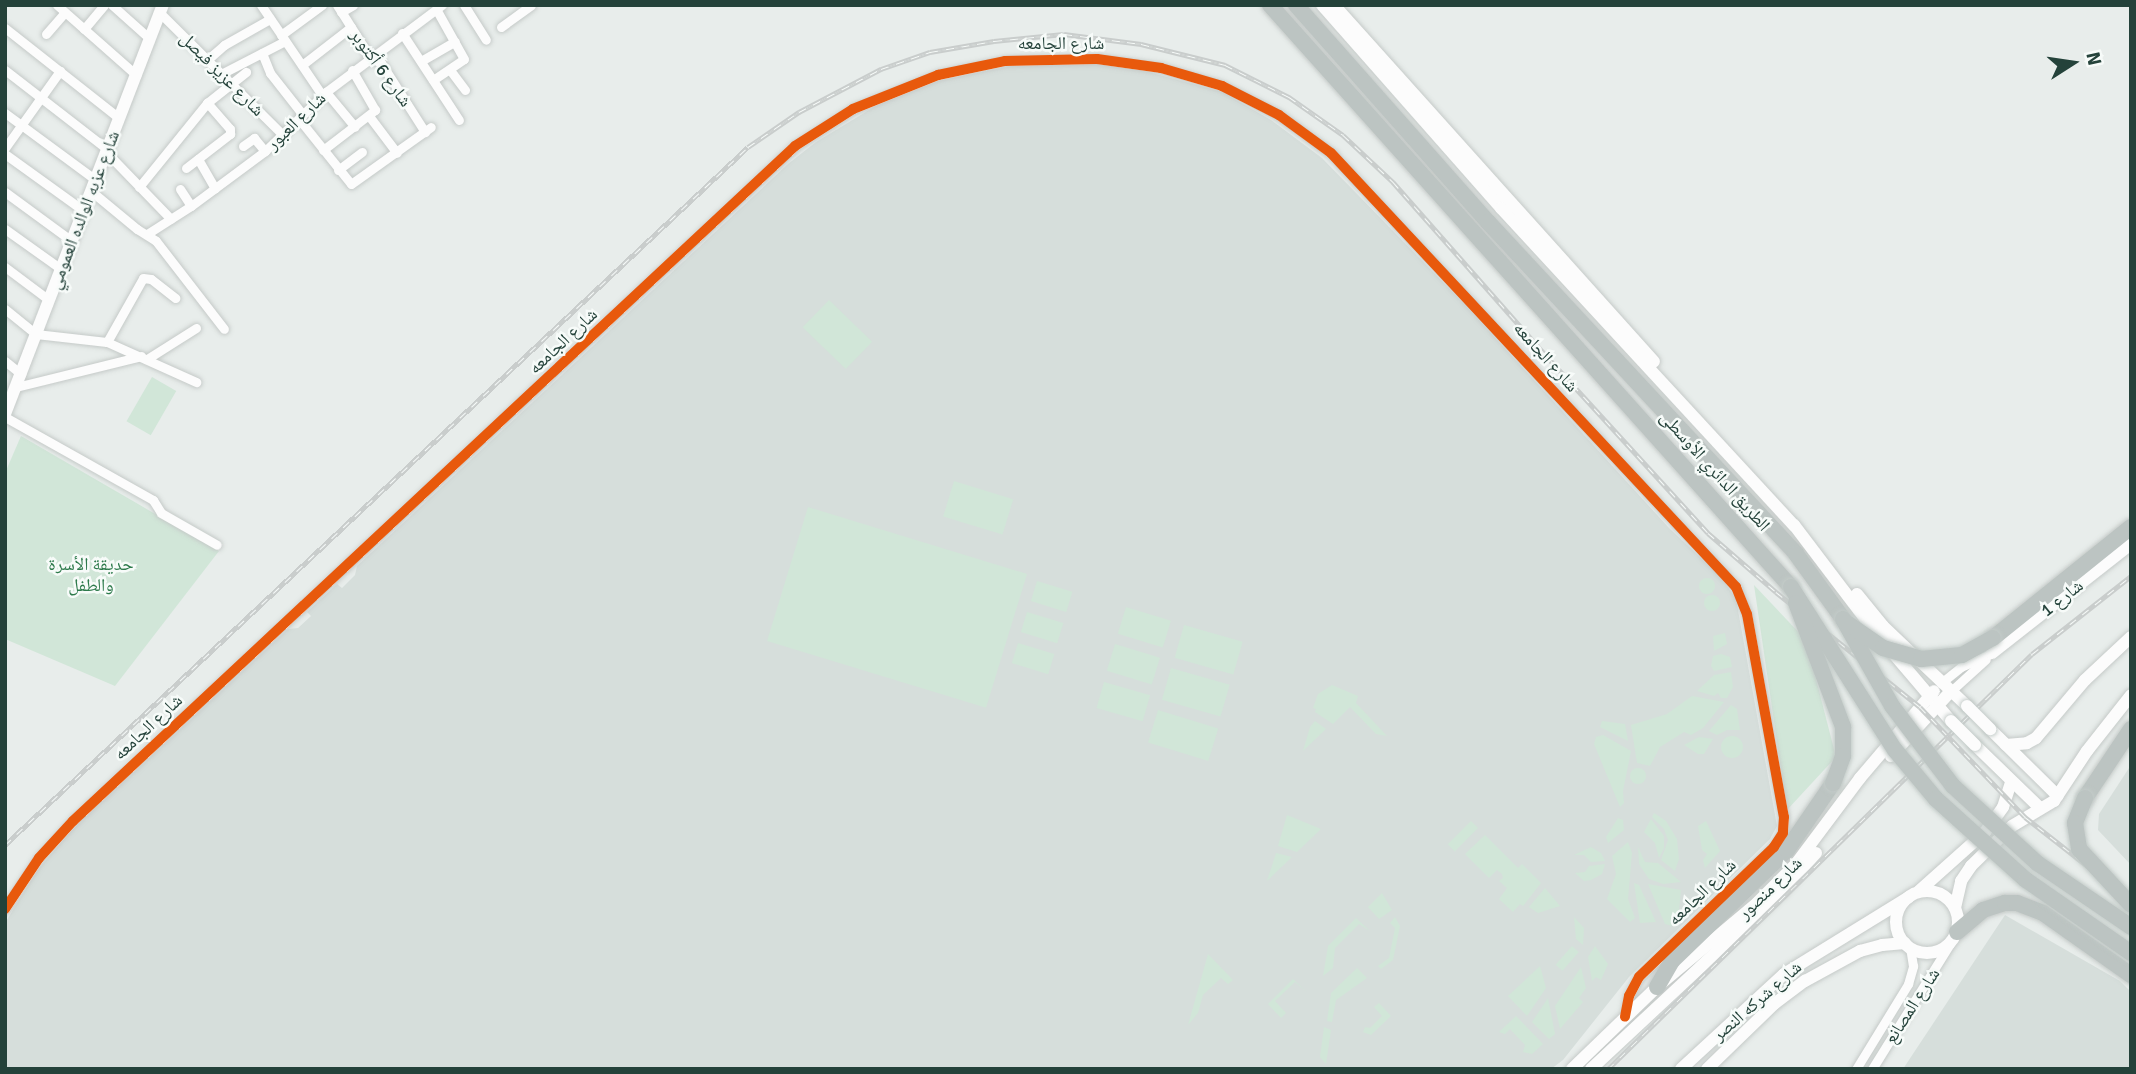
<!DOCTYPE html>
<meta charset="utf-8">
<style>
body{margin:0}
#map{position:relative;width:2136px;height:1074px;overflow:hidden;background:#e8edeb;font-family:Signika,"Noto Naskh Arabic",sans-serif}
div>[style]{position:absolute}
.built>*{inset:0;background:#d6dedb}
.green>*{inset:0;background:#d1e6d8;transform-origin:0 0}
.round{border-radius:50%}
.roads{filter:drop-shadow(0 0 2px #c5cac8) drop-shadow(0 0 2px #c5cac8)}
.street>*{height:9px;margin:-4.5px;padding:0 4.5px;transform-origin:4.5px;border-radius:4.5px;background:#fcfcfc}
.secondary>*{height:12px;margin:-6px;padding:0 6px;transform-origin:6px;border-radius:6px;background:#fcfcfc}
.secondary>.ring{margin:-6px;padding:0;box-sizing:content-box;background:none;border:12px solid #fcfcfc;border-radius:50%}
.highway>*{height:16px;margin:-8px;padding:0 8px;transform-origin:8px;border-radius:8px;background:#bcc4c2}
.rail>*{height:5px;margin-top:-2.5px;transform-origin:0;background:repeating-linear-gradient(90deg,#f7fbf9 0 8px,#c9cdcc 0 16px);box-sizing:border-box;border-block:2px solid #c9cdcc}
.bridges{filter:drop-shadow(0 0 2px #c3cbc8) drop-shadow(0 0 2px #c3cbc8)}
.secondary-bridge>*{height:12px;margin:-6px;padding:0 6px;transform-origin:6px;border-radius:6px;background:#fcfcfc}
.highway-bridge>*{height:16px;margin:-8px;padding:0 8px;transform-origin:8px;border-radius:8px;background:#bcc4c2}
.cycleway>*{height:10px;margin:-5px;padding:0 5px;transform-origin:5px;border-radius:5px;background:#e8590c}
span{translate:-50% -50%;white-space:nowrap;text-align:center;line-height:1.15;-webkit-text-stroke:5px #f7fbf9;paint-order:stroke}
.street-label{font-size:18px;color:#24423a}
.park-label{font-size:18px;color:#2d7a4b}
.frame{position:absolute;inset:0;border:7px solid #24423a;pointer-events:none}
.north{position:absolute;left:2038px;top:28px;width:70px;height:70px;-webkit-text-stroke:5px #f7fbf9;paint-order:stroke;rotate:78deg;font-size:19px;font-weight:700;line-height:28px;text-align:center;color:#24423a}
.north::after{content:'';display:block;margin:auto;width:24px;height:32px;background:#24423a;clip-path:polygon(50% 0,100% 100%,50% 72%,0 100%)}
</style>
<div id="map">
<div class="built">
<div style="clip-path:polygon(1081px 62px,1141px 70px,1222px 92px,1271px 120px,1322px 158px,1467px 307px,1669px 528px,1720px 576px,1736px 599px,1777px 826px,1770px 839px,1629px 977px,1563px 1060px,1551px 1069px,5px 1069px,5px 923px,37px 871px,71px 831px,288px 629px,298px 628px,311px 616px,307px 612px,337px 584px,342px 588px,355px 575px,357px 566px,788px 164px,816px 142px,879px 104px,938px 81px,1022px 64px)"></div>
<div style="clip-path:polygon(2131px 765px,2131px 865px,2098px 830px,2099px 814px)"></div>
<div style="clip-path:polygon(2005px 915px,2120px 981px,2131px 992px,2131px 1069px,1903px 1069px)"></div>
</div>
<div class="green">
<div style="left:829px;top:300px;width:60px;height:38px;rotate:44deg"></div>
<div style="left:152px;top:377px;width:28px;height:51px;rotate:30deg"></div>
<div style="clip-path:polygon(21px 436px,219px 551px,115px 686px,5px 639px,5px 473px)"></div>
<div style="left:954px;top:481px;width:62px;height:37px;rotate:17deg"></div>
<div style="left:808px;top:507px;width:229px;height:140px;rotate:17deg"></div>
<div class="round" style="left:1699px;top:578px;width:16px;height:16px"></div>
<div style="left:1037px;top:581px;width:37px;height:21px;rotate:17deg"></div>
<div style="clip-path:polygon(1754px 585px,1806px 640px,1836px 757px,1787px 810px)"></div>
<div class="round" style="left:1704px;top:595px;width:16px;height:16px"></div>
<div style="left:1126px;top:607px;width:47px;height:28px;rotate:17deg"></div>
<div style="left:1027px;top:612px;width:38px;height:21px;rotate:17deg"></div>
<div style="left:1184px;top:625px;width:61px;height:34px;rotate:16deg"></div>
<div style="clip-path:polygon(1725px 633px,1727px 644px,1714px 651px,1713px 636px)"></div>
<div style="left:1018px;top:643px;width:38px;height:21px;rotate:17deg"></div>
<div style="left:1115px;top:644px;width:47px;height:28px;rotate:17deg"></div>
<div style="clip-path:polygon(1721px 654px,1730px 657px,1732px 667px,1714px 671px,1711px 666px,1713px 656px)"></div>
<div style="left:1171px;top:668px;width:61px;height:33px;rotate:16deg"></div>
<div style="clip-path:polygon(1731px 672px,1733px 687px,1727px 698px,1721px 698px,1718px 693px,1714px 696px,1697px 691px,1714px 675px)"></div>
<div style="left:1104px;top:682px;width:48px;height:27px;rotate:16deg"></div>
<div style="clip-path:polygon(1332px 685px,1358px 696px,1356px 703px,1387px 736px,1376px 734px,1350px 707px,1333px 724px,1315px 712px,1316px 709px,1313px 708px,1318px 694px)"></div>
<div style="clip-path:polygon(1692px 696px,1724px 702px,1703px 728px,1691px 735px,1684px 732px,1660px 747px,1650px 766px,1637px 763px,1631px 725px,1667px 714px)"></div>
<div style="clip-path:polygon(1731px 705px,1737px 709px,1740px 730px,1727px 730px,1717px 735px,1709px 731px)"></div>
<div style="left:1158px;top:710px;width:63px;height:34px;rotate:17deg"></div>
<div style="clip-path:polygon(1315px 721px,1326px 729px,1303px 751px,1310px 727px)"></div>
<div style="clip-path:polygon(1602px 721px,1625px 724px,1628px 741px,1600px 727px)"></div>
<div style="clip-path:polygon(1603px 735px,1631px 751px,1623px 791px,1624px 803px,1620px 807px,1594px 744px,1596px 737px)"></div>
<div class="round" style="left:1721px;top:736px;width:22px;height:22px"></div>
<div style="clip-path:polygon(1699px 737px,1713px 739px,1704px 754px,1698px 754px,1684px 745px)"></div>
<div class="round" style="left:1630px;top:768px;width:16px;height:16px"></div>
<div style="clip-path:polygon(1654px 813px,1666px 821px,1677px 839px,1679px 859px,1675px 871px,1661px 860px,1668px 840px,1664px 829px,1652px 817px)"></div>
<div style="clip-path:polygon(1287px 815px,1321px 829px,1297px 852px,1278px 846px)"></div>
<div style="clip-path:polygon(1618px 818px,1623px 820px,1624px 830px,1608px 843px,1606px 837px)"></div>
<div style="clip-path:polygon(1651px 819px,1664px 836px,1664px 848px,1659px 858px,1655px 843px,1644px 832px)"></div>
<div style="left:1471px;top:821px;width:10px;height:33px;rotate:45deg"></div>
<div style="clip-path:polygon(1706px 821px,1720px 851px,1705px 868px,1703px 860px,1707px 854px,1702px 850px,1698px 826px)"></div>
<div style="clip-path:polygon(1485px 835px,1518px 868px,1522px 864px,1541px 883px,1523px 906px,1520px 904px,1513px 912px,1499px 899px,1507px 888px,1499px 881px,1503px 878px,1502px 874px,1497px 870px,1489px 878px,1465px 854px)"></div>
<div style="clip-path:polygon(1628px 842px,1632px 853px,1628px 899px,1635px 918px,1630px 922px,1607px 899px,1616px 874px,1612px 856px)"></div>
<div style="clip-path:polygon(1591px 847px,1601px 853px,1605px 861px,1591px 862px,1584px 855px,1574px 855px)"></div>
<div style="clip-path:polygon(1638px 847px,1645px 862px,1658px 863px,1681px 882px,1663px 884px,1649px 879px,1639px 864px)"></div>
<div style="clip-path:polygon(1276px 853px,1292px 857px,1267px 881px)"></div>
<div style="clip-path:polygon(1605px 864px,1602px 874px,1591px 880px,1584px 881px,1575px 873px,1585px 872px,1589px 866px)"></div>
<div style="clip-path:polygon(1634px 883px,1639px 885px,1656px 922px,1640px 923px)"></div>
<div style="clip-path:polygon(1648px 884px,1681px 890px,1679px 910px,1672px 926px,1665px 924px)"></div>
<div style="clip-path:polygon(1545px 888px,1560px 906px,1538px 913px,1529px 907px)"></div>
<div style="clip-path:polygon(1382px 893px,1392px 910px,1379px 919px,1368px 907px)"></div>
<div style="clip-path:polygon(1395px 917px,1400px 926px,1393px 960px,1381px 969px,1378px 966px,1389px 958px,1395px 928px,1390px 923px)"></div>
<div style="clip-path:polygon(1574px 917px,1584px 928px,1583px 945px,1576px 939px)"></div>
<div style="clip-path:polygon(1356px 918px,1370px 931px,1359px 924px,1335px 948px,1333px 968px,1323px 976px,1328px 946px)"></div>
<div style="left:1572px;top:946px;width:9px;height:25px;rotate:41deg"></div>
<div style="clip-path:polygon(1595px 946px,1608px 964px,1601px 980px,1596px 977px,1592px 981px,1588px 957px)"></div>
<div style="clip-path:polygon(1208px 954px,1233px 980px,1228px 984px,1221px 978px,1203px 995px,1198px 1013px,1188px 1025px)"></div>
<div style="clip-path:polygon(1540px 966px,1546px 988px,1527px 1016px,1508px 996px)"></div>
<div style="clip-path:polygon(1581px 967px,1586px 988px,1579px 998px,1583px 1002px,1560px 1029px,1555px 1006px)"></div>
<div style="clip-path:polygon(1357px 968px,1367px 978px,1336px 1000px,1332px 1022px,1327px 1021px,1331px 993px)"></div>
<div style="clip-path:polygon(1293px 979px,1307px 992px,1295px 982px,1275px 1001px,1286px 1013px,1281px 1018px,1268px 1004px)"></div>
<div style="clip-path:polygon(1548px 998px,1555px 1034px,1549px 1039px,1532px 1022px)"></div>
<div style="clip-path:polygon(1379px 1003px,1391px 1016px,1371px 1035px,1363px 1032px,1365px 1027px,1370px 1028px,1382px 1016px,1374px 1007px)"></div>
<div style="clip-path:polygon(1516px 1016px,1543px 1044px,1532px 1054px,1523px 1052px,1525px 1045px,1510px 1029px,1505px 1034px,1499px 1032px)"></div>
<div style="clip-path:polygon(1324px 1027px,1331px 1030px,1326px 1064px,1320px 1057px)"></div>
</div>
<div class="roads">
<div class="street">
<div style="left:57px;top:5px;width:106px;rotate:41.5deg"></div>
<div style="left:112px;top:5px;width:51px;rotate:41.8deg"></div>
<div style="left:261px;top:5px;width:109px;rotate:55.9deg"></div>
<div style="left:337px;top:5px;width:62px;rotate:57.6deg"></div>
<div style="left:370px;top:57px;width:13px;rotate:29deg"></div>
<div style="left:381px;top:63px;width:82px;rotate:57.5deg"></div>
<div style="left:464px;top:5px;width:41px;rotate:57.8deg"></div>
<div style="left:341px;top:12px;width:14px;rotate:-30deg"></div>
<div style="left:160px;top:13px;width:173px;rotate:44.8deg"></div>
<div style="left:501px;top:27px;width:37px;rotate:-36deg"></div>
<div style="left:5px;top:28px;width:145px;rotate:38.3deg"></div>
<div style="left:84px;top:29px;width:31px;rotate:-50deg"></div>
<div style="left:402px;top:33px;width:104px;rotate:56.8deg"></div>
<div style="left:46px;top:34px;width:28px;rotate:-49deg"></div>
<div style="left:281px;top:35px;width:51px;rotate:-36.2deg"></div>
<div style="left:262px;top:53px;width:22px;rotate:68deg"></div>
<div style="left:270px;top:73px;width:53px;rotate:51.8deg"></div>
<div style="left:207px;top:60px;width:23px;rotate:-41deg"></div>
<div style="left:224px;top:45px;width:53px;rotate:-29.5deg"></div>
<div style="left:421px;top:61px;width:39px;rotate:-30deg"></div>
<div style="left:302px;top:65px;width:62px;rotate:-37.8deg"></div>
<div style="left:5px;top:70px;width:129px;rotate:37.8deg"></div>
<div style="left:450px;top:70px;width:25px;rotate:53deg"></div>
<div style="left:221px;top:74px;width:72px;rotate:-27.3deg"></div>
<div style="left:433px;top:80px;width:37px;rotate:-34deg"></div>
<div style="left:464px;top:59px;width:57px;rotate:-119.2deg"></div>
<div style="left:326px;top:92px;width:45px;rotate:50.4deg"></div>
<div style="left:5px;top:113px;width:113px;rotate:36.4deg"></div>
<div style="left:369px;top:116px;width:46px;rotate:52.9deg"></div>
<div style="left:299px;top:119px;width:83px;rotate:51.3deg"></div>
<div style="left:351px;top:184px;width:98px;rotate:-35.5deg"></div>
<div style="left:243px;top:146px;width:14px;rotate:-36deg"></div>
<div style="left:254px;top:138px;width:17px;rotate:50deg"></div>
<div style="left:5px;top:148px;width:95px;rotate:-54.5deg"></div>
<div style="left:323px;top:150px;width:66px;rotate:-37.6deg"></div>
<div style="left:375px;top:110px;width:46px;rotate:-119.9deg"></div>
<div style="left:106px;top:152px;width:93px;rotate:45.9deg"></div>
<div style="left:5px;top:154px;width:97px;rotate:35.8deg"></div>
<div style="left:198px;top:159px;width:34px;rotate:60deg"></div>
<div style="left:186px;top:168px;width:56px;rotate:-37.7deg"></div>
<div style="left:230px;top:134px;width:5px;rotate:-90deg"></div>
<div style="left:230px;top:129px;width:35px;rotate:-131deg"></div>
<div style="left:338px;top:170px;width:30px;rotate:-37deg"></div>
<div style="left:139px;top:187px;width:108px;rotate:-51deg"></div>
<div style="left:207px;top:103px;width:50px;rotate:-38.5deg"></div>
<div style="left:180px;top:189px;width:20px;rotate:57deg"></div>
<div style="left:91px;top:191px;width:60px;rotate:39.6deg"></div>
<div style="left:137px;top:229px;width:22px;rotate:32deg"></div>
<div style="left:156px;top:241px;width:111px;rotate:52.3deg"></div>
<div style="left:5px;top:192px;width:83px;rotate:36.2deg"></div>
<div style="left:5px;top:229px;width:69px;rotate:35.5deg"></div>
<div style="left:147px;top:234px;width:52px;rotate:-32.5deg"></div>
<div style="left:191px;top:206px;width:92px;rotate:-36.6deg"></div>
<div style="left:265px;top:151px;width:85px;rotate:-44deg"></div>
<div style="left:326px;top:92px;width:145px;rotate:-36.9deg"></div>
<div style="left:5px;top:267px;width:55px;rotate:36.9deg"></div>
<div style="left:5px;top:309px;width:40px;rotate:39deg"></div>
<div style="left:36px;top:334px;width:71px;rotate:6.4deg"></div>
<div style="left:107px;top:342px;width:98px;rotate:24.2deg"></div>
<div style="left:107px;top:342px;width:73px;rotate:-60.6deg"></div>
<div style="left:143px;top:278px;width:8px;rotate:7deg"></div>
<div style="left:151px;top:279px;width:31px;rotate:38deg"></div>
<div style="left:147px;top:359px;width:58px;rotate:-32.3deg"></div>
<div style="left:5px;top:361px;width:21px;rotate:39deg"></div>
<div style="left:16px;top:387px;width:129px;rotate:-13.9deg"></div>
<div style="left:5px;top:417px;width:170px;rotate:29.3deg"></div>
<div style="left:153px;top:500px;width:15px;rotate:58deg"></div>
<div style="left:161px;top:513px;width:64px;rotate:29.7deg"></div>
<div style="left:1941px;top:683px;width:26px;rotate:-39deg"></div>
<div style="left:1961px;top:667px;width:34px;rotate:-24deg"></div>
<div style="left:1951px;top:691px;width:47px;rotate:-42.4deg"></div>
<div style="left:5px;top:909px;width:61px;rotate:-56.3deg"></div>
<div style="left:39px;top:858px;width:50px;rotate:-47.4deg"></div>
<div style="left:73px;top:821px;width:988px;rotate:-43.07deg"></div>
<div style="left:795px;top:146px;width:69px;rotate:-32.5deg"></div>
<div style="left:853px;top:109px;width:92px;rotate:-21.8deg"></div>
<div style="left:938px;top:75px;width:68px;rotate:-11.8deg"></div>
<div style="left:1005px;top:61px;width:92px;rotate:-1.2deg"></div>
<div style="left:1097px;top:59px;width:65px;rotate:8deg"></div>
<div style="left:1161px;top:68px;width:64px;rotate:16.4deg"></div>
<div style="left:1222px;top:86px;width:64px;rotate:27deg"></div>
<div style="left:1279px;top:115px;width:64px;rotate:36.2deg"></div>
<div style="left:1331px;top:153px;width:594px;rotate:46.98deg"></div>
<div style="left:1736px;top:587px;width:29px;rotate:68deg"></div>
<div style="left:1747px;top:614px;width:206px;rotate:79.7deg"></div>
<div style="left:1784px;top:817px;width:16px;rotate:94deg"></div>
<div style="left:1783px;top:833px;width:17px;rotate:123deg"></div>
<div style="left:1774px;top:847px;width:187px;rotate:136.1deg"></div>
<div style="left:1639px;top:977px;width:21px;rotate:118deg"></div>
<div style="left:1629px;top:996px;width:21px;rotate:101deg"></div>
<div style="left:1856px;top:1069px;width:100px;rotate:-58.5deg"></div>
<div style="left:1908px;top:984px;width:19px;rotate:-74deg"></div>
<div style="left:1913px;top:966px;width:18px;rotate:-99deg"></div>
<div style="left:1872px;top:1069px;width:150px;rotate:-58.1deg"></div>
</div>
<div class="secondary">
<div style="left:1322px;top:5px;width:271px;rotate:48.6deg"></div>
<div style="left:1501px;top:208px;width:432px;rotate:47.3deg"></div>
<div style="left:1794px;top:525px;width:136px;rotate:52.8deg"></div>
<div style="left:1876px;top:633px;width:116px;rotate:49.6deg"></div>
<div style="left:1334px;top:5px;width:479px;rotate:48.1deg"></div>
<div style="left:5px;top:414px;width:438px;rotate:-68.9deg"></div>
<div style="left:1857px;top:594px;width:41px;rotate:50.9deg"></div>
<div style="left:1883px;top:626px;width:116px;rotate:43.6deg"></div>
<div style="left:1992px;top:653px;width:177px;rotate:-38.1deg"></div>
<div style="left:1990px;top:729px;width:95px;rotate:44.6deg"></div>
<div style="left:1975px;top:745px;width:91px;rotate:44.1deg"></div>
<div style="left:2006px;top:745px;width:21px;rotate:-5deg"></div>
<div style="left:2027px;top:743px;width:10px;rotate:-29deg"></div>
<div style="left:2036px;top:738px;width:76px;rotate:-49.8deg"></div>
<div style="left:2085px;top:680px;width:63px;rotate:-43.1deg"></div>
<div style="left:1891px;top:756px;width:88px;rotate:-47.3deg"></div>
<div class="ring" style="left:1896px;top:891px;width:50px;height:50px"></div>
<div style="left:1919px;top:891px;width:89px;rotate:-41.8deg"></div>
<div style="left:1985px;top:832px;width:31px;rotate:-54deg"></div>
<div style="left:2003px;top:807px;width:26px;rotate:-72deg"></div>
<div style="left:1955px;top:908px;width:28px;rotate:-77deg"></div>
<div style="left:1961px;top:881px;width:18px;rotate:-56deg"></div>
<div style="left:1971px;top:866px;width:57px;rotate:-44.3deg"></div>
<div style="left:2012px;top:826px;width:49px;rotate:-30.8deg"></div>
<div style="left:2054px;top:801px;width:60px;rotate:-56.6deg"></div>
<div style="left:2087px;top:751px;width:71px;rotate:-51.8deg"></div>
<div style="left:1572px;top:1069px;width:118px;rotate:-44deg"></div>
<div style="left:1657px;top:987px;width:131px;rotate:-40deg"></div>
<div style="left:1757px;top:903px;width:54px;rotate:-45deg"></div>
<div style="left:1795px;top:865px;width:109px;rotate:-53.2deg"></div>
<div style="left:1860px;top:778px;width:114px;rotate:-49.6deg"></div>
<div style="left:1591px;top:1069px;width:261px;rotate:-43deg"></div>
<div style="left:1782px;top:891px;width:51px;rotate:-48.2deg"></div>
<div style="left:1681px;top:1069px;width:140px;rotate:-42.7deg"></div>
<div style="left:1784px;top:974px;width:147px;rotate:-31.6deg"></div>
<div style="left:1707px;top:1069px;width:93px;rotate:-44.1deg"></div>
<div style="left:1774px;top:1004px;width:39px;rotate:-37deg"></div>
<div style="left:1805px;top:981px;width:63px;rotate:-28.6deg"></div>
<div style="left:1860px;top:951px;width:23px;rotate:-15deg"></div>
<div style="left:1882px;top:945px;width:23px;rotate:-5deg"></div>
</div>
<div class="highway">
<div style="left:1270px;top:5px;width:781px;rotate:48.17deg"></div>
<div style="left:1296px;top:5px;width:290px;rotate:48.5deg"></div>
<div style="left:1488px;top:222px;width:453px;rotate:47.1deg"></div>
<div style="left:1796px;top:554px;width:80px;rotate:54.1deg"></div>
<div style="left:1993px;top:638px;width:177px;rotate:-38.8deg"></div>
<div style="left:2085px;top:798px;width:83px;rotate:-56.3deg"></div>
<div style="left:1957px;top:932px;width:34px;rotate:-40deg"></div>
<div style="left:1983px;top:910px;width:23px;rotate:-18deg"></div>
<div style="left:2005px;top:903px;width:12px"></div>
<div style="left:2017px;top:903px;width:28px;rotate:21deg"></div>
<div style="left:2043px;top:913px;width:108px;rotate:35.2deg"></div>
<div style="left:1657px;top:987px;width:30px;rotate:-60deg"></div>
<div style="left:1672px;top:961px;width:160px;rotate:-44deg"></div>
<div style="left:1787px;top:850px;width:81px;rotate:-55.5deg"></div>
</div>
</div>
<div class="rail">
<div style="left:5px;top:845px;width:1019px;rotate:-43.21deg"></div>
<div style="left:748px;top:147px;width:62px;rotate:-34.5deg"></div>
<div style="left:799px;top:112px;width:93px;rotate:-27.7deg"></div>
<div style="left:881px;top:69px;width:52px;rotate:-19.1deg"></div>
<div style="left:930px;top:52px;width:65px;rotate:-9.8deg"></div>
<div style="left:994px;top:41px;width:70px;rotate:-5.7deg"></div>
<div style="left:1064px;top:34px;width:78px;rotate:7.4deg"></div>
<div style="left:1141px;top:44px;width:87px;rotate:14deg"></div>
<div style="left:1225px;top:65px;width:72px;rotate:26.6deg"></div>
<div style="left:1289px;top:97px;width:66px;rotate:35.1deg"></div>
<div style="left:1343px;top:135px;width:69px;rotate:43.2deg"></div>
<div style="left:1393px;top:182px;width:239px;rotate:48.6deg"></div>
<div style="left:1551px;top:361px;width:233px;rotate:47.6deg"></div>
<div style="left:1708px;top:533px;width:90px;rotate:40.9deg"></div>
<div style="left:1776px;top:592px;width:184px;rotate:38.6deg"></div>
<div style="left:1920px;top:707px;width:152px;rotate:46.3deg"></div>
<div style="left:2025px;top:817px;width:135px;rotate:38.1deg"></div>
<div style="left:1608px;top:1069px;width:593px;rotate:-44.39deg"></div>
<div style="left:2032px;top:654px;width:126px;rotate:-38.2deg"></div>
</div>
<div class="bridges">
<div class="secondary-bridge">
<div style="left:1967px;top:706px;width:33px;rotate:45deg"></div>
<div style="left:1951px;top:721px;width:34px;rotate:45deg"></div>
</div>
<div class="highway-bridge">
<div style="left:1791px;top:587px;width:193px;rotate:57.5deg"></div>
<div style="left:1895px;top:750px;width:64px;rotate:50.1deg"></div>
<div style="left:1936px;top:799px;width:121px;rotate:42deg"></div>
<div style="left:2026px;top:880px;width:128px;rotate:34.8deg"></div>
<div style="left:1796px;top:603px;width:133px;rotate:69.2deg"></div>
<div style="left:1843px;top:727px;width:29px;rotate:90deg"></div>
<div style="left:1843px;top:756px;width:29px;rotate:110deg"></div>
<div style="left:1843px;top:619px;width:100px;rotate:60.6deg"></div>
<div style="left:1892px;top:706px;width:101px;rotate:52.7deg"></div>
<div style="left:1953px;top:786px;width:114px;rotate:42.5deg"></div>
<div style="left:2037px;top:863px;width:114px;rotate:34.2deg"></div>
<div style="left:1847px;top:623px;width:44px;rotate:34.8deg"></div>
<div style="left:1883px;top:648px;width:40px;rotate:16deg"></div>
<div style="left:1921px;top:659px;width:41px;rotate:-5.6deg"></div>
<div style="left:1962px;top:655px;width:35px;rotate:-29deg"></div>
<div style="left:2085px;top:798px;width:27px;rotate:112deg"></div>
<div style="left:2075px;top:823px;width:26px;rotate:81deg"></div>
<div style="left:2079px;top:849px;width:76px;rotate:47.1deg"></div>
</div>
</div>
<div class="cycleway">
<div style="left:5px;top:909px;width:61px;rotate:-56.3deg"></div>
<div style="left:39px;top:858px;width:50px;rotate:-47.4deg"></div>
<div style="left:73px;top:821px;width:988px;rotate:-43.07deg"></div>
<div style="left:795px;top:146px;width:69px;rotate:-32.5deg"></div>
<div style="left:853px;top:109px;width:92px;rotate:-21.8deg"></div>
<div style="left:938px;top:75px;width:68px;rotate:-11.8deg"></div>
<div style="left:1005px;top:61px;width:92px;rotate:-1.2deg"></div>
<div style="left:1097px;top:59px;width:65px;rotate:8deg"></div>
<div style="left:1161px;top:68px;width:64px;rotate:16.4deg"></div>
<div style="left:1222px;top:86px;width:64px;rotate:27deg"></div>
<div style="left:1279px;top:115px;width:64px;rotate:36.2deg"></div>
<div style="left:1331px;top:153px;width:594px;rotate:46.98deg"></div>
<div style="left:1736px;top:587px;width:29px;rotate:68deg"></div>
<div style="left:1747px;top:614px;width:206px;rotate:79.7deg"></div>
<div style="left:1784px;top:817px;width:16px;rotate:94deg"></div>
<div style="left:1783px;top:833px;width:17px;rotate:123deg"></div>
<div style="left:1774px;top:847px;width:187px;rotate:136.1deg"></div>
<div style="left:1639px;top:977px;width:21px;rotate:118deg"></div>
<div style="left:1629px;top:996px;width:21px;rotate:101deg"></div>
</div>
<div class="street-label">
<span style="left:1061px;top:43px">شارع الجامعه</span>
<span style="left:381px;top:68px;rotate:54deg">شارع 6 أكتوبر</span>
<span style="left:222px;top:74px;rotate:45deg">شارع عزيز فيصل</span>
<span style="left:296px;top:121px;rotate:-44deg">شارع العبور</span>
<span style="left:84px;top:210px;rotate:-69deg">شارع عزبه الوالده العمومي</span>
<span style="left:563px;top:341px;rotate:-43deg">شارع الجامعه</span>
<span style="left:1546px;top:357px;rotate:48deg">شارع الجامعه</span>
<span style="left:1715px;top:471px;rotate:48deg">الطريق الدائري الأوسطى</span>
<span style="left:2062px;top:598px;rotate:-38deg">شارع 1</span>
<span style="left:148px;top:727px;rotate:-43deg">شارع الجامعه</span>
<span style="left:1770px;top:888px;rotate:-44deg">شارع منصور</span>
<span style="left:1702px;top:892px;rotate:-44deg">شارع الجامعه</span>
<span style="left:1757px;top:1001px;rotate:-41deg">شارع شركه النصر</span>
<span style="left:1912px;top:1006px;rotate:-57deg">شارع المصانع</span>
</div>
<div class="park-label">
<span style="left:91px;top:575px">حديقة الأسرة<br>والطفل</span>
</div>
<div class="frame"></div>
<div class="north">N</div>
</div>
